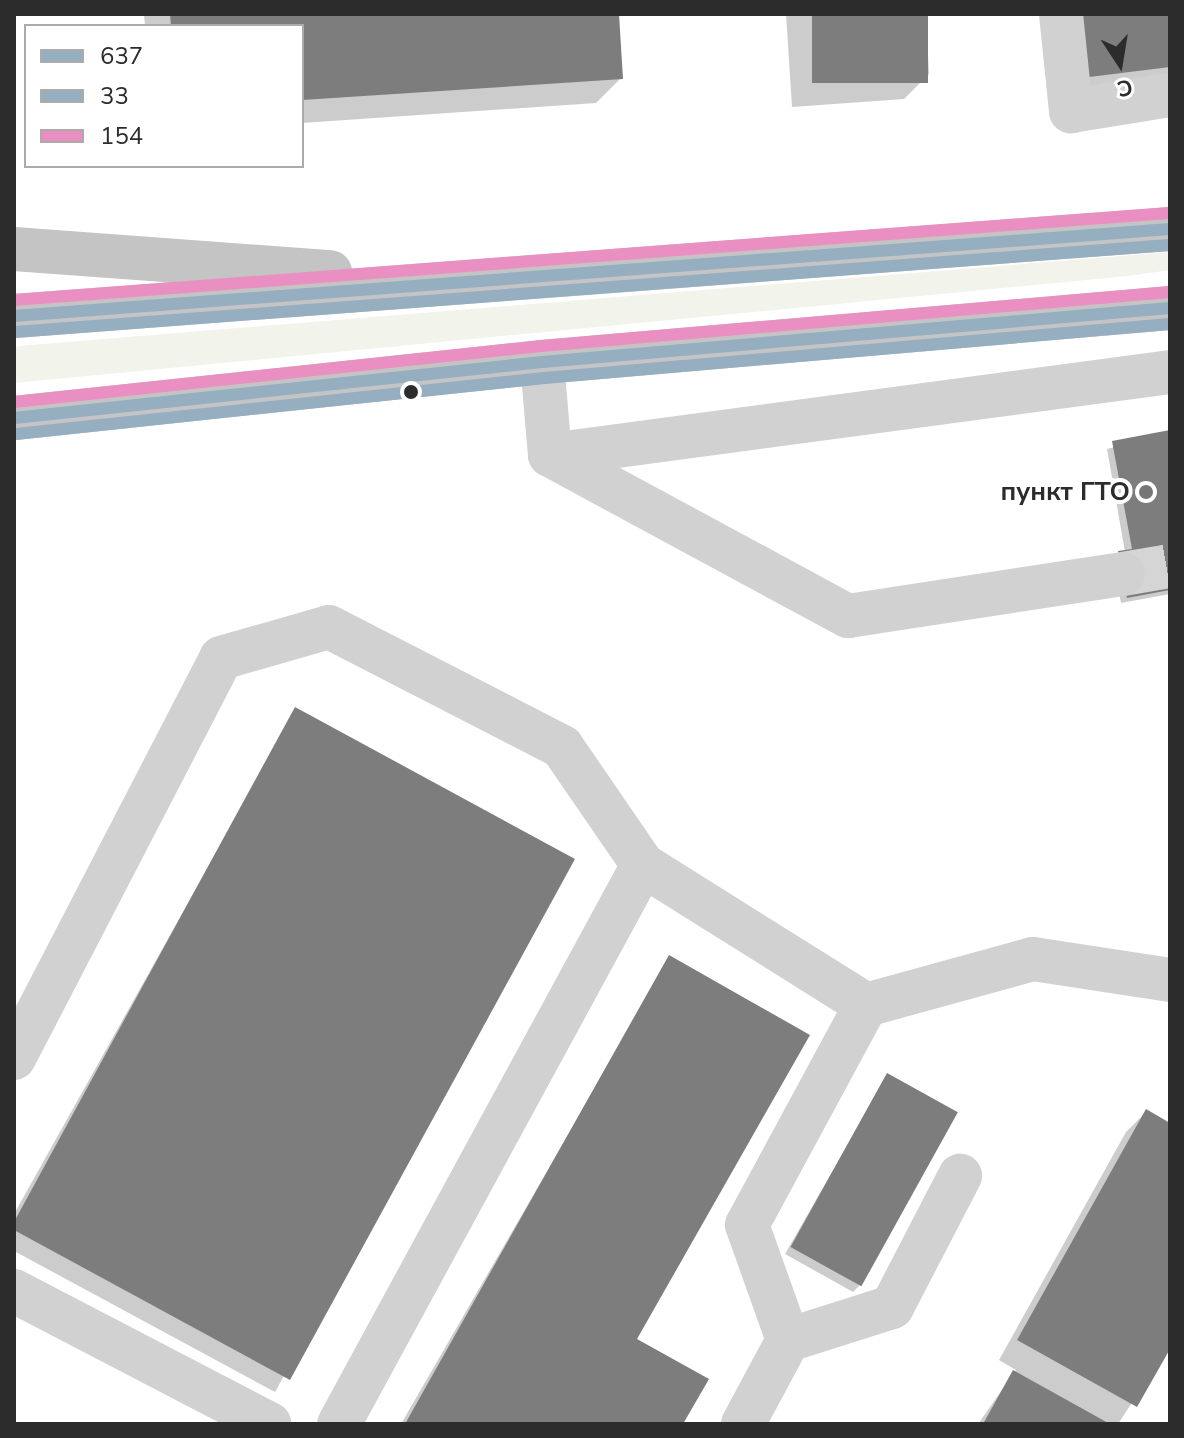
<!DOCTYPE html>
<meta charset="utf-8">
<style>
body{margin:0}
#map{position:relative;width:1184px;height:1438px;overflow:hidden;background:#fff;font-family:"Nunito Sans",sans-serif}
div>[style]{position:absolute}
.green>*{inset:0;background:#f2f3eb}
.shadow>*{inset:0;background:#0003}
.building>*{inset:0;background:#7d7d7d;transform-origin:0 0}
.minor-tunnel>*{height:44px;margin-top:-22px;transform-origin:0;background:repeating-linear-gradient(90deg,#d5d5d5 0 44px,transparent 0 66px)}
.minor>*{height:44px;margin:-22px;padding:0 22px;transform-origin:22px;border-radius:22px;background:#d1d1d1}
.major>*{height:44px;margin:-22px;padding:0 22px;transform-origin:22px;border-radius:22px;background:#c4c4c4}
.bus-1>*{height:12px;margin:-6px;padding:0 6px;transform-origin:6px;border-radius:6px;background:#95aec0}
.bus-2>*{height:12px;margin:-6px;padding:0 6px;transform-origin:6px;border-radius:6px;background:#95aec0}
.bus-3>*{height:12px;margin:-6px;padding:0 6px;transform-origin:6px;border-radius:6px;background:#ea8fc1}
.dots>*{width:22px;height:22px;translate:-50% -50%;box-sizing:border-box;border:4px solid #fff;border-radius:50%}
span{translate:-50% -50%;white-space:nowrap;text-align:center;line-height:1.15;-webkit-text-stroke:8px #fff;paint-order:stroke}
.poi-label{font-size:26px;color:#2c2c2c;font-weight:700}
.right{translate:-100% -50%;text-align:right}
.frame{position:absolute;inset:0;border:16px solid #2c2c2c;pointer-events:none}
.legend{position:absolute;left:24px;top:24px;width:280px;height:144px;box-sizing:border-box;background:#fff;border:2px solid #ababab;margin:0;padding:10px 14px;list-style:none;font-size:24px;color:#2c2c2c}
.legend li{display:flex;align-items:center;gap:16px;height:40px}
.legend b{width:40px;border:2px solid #ababab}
.north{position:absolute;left:1080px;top:24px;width:80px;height:80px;-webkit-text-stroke:6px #fff;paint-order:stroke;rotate:168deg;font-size:22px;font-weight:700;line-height:32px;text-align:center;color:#2c2c2c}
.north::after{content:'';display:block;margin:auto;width:28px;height:36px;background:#2c2c2c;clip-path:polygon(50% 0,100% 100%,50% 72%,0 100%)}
</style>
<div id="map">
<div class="green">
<div style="clip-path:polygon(1170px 252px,1170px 270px,1128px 276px,14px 383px,14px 347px,30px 345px)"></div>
</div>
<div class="shadow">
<div style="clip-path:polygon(144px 14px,617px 14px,621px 78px,596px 103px,302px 123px,302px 26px,145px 26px)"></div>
<div style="clip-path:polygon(786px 14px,926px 14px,929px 74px,904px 99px,792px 107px)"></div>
<div style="clip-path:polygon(1067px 14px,1170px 14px,1170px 78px,1076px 89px)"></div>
<div style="clip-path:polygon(1170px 432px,1170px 594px,1121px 603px,1113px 560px,1125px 552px,1107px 449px)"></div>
<div style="clip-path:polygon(296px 710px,572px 860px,275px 1392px,14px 1251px,14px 1214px)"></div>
<div style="clip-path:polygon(670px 958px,635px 1340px,681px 1424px,401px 1424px)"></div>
<div style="clip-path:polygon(887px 1076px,859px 1286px,853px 1292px,785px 1254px)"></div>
<div style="clip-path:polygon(1146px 1112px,1170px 1125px,1170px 1345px,1118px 1424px,978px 1424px,1016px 1370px,999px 1360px,1126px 1132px)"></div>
</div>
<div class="building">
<div style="clip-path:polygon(170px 14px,619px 14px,623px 79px,302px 100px,302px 26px,171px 26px)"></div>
<div style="left:812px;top:14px;width:116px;height:69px"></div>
<div style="clip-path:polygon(1082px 14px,1170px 14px,1170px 67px,1089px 77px)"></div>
<div style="clip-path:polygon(1170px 430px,1170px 590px,1127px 598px,1118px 551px,1132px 549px,1112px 441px)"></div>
<div style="clip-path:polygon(295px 707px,575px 859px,290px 1380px,14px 1230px,14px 1222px)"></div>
<div style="clip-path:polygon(669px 955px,810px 1035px,637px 1339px,709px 1379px,683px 1424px,405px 1424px)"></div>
<div style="left:887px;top:1073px;width:81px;height:199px;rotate:29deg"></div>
<div style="clip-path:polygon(1146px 1109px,1170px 1123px,1170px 1349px,1137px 1407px,1017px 1340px)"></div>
<div style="clip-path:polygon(1013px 1370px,1110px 1424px,983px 1424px)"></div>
</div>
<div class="minor-tunnel">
<div style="left:1123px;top:574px;width:48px;rotate:-9.7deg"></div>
</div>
<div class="minor">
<div style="left:1061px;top:14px;width:98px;rotate:84.1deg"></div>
<div style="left:1071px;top:111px;width:100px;rotate:-9.2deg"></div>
<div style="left:542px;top:362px;width:93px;rotate:85.1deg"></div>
<div style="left:550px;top:455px;width:339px;rotate:28.4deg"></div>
<div style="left:848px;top:616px;width:278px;rotate:-8.7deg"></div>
<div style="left:550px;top:455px;width:626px;rotate:-7.62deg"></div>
<div style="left:14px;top:1058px;width:450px;rotate:-62.6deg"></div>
<div style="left:221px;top:658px;width:112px;rotate:-16deg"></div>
<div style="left:329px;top:627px;width:262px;rotate:27.2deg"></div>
<div style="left:562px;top:747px;width:143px;rotate:55.5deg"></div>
<div style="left:643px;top:865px;width:263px;rotate:32.1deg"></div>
<div style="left:866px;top:1005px;width:173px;rotate:-15.4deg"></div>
<div style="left:1033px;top:959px;width:139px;rotate:8.7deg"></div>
<div style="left:14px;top:1291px;width:288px;rotate:27.5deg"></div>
<div style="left:788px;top:1340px;width:122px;rotate:-109.6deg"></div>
<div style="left:747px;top:1225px;width:250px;rotate:-61.6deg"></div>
<div style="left:339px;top:1424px;width:636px;rotate:-61.46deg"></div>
<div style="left:743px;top:1424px;width:95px;rotate:-61.8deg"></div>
<div style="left:788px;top:1340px;width:109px;rotate:-17.6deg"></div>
<div style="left:892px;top:1307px;width:148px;rotate:-62.6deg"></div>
</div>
<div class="major">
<div style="left:14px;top:249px;width:317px;rotate:4.2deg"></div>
<div style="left:14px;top:316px;width:1159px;rotate:-4.3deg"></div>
<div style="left:14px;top:418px;width:531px;rotate:-6.05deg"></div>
<div style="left:542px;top:362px;width:630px;rotate:-4.91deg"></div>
</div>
<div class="bus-1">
<div style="left:14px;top:316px;width:1159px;rotate:-4.3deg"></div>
<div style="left:14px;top:418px;width:531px;rotate:-6.05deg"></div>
<div style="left:542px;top:362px;width:630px;rotate:-4.91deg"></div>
</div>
<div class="bus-2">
<div style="left:15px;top:332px;width:1158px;rotate:-4.31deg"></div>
<div style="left:16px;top:434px;width:531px;rotate:-6.05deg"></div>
<div style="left:544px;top:378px;width:628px;rotate:-4.93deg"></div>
</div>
<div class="bus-3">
<div style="left:14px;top:300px;width:1158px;rotate:-4.31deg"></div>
<div style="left:14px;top:402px;width:530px;rotate:-6.07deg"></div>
<div style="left:541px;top:346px;width:630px;rotate:-4.91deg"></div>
</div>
<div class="dots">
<div style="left:411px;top:392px;background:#2c2c2c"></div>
<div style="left:1146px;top:492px;background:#767676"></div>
</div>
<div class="poi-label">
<span class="right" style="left:1130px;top:492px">пункт ГТО</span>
</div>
<div class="frame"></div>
<ul class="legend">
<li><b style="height:10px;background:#95aec0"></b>637</li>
<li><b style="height:10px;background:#95aec0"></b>33</li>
<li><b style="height:10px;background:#ea8fc1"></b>154</li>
</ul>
<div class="north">С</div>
</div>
